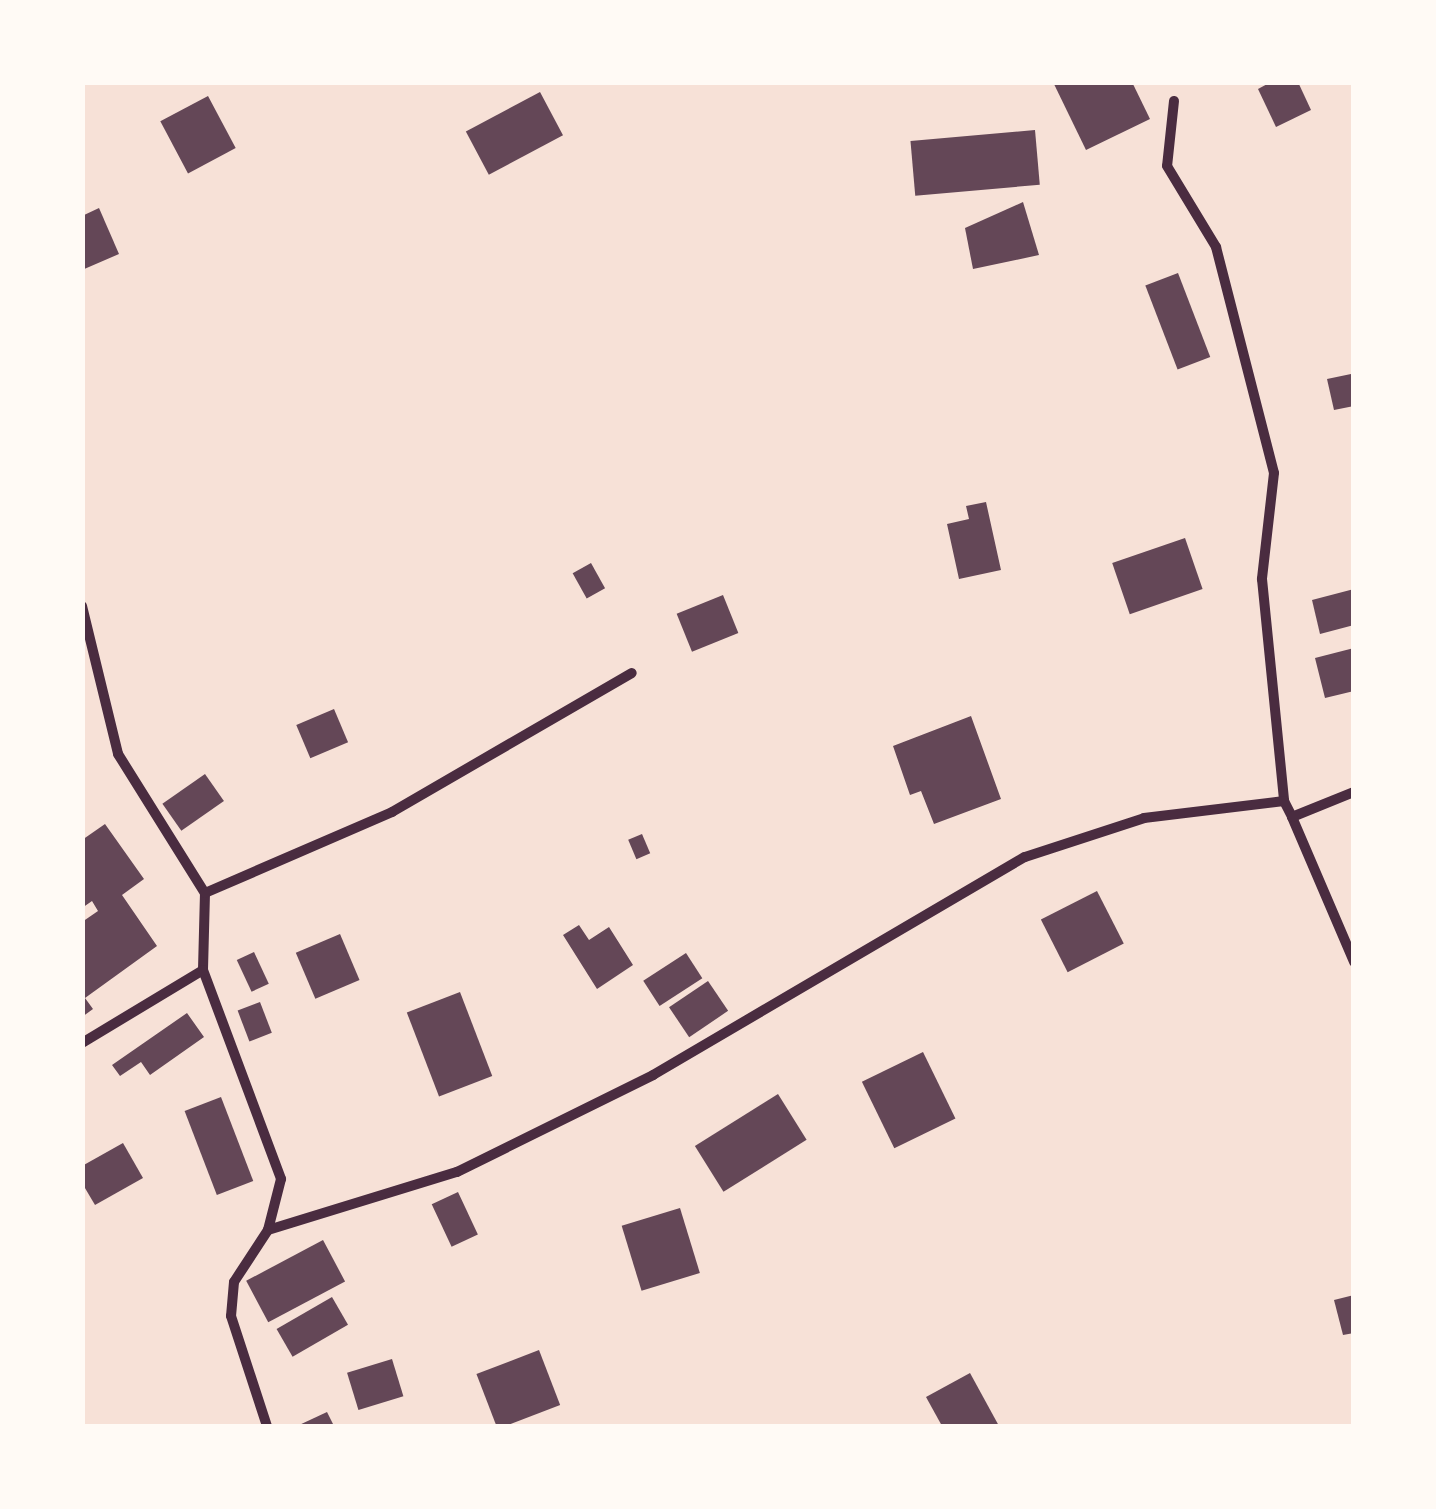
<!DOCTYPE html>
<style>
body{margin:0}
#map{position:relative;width:1436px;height:1509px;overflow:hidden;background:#f7e1d7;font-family:Roboto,sans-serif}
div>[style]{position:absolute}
.building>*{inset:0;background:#644757;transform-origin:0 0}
.minor>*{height:10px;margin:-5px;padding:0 5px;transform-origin:5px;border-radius:5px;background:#4a2c40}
span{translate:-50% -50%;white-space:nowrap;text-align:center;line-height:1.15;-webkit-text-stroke:9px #fffaf5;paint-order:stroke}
.frame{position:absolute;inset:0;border:85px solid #fffaf5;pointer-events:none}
</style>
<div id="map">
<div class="building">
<div style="clip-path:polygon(1053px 82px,1132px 82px,1150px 119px,1086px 150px)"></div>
<div style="clip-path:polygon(1271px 82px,1298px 82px,1311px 110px,1276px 127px,1258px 89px)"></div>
<div style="left:540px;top:92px;width:49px;height:84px;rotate:62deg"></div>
<div style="left:208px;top:96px;width:59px;height:54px;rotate:62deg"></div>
<div style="left:1035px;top:130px;width:55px;height:125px;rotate:85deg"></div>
<div style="clip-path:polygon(1023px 202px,1039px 255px,973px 269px,965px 228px)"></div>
<div style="clip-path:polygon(99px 208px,119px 254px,82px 270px,82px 216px)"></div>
<div style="left:1178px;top:273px;width:90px;height:35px;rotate:69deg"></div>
<div style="clip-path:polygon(1351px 374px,1354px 406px,1334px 410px,1327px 379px)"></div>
<div style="clip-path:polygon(986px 502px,1001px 570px,959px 579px,947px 524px,969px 519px,966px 506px)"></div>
<div style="left:1185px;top:538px;width:54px;height:77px;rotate:71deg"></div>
<div style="left:591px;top:563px;width:29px;height:21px;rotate:61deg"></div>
<div style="clip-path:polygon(1354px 589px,1354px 625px,1320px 634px,1312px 600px)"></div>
<div style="left:723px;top:595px;width:41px;height:50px;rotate:68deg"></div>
<div style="clip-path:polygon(1354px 648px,1354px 691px,1325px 698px,1315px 658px)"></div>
<div style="left:334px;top:709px;width:36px;height:41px;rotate:67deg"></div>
<div style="clip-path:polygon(971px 716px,1001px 799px,934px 824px,921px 791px,910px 795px,893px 746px)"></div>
<div style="left:205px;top:774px;width:33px;height:52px;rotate:55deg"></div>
<div style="clip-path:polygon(105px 824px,144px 879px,122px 895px,157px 946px,85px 998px,93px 1009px,82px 1017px,82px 922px,98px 911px,92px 901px,82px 908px,82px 840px)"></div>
<div style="left:642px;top:834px;width:21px;height:15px;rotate:67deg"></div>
<div style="left:1097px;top:891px;width:59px;height:63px;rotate:63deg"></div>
<div style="clip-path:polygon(579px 925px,589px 940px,609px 927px,633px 965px,597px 989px,563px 935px)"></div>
<div style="left:340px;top:934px;width:50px;height:48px;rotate:67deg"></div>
<div style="left:254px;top:952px;width:35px;height:19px;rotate:65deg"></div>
<div style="left:686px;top:953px;width:30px;height:51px;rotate:57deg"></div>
<div style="left:708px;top:981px;width:36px;height:47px;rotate:56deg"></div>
<div style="left:460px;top:992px;width:90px;height:57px;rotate:69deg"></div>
<div style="left:260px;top:1002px;width:33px;height:24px;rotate:69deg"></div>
<div style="clip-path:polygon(187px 1013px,204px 1037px,150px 1075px,141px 1062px,120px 1076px,112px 1065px)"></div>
<div style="left:923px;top:1052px;width:74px;height:68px;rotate:64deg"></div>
<div style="left:778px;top:1094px;width:54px;height:98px;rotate:58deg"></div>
<div style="left:221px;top:1097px;width:90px;height:39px;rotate:69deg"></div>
<div style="clip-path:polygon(123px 1143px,143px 1178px,95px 1205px,82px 1183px,82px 1166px)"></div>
<div style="left:458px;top:1192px;width:47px;height:29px;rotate:65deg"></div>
<div style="left:680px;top:1208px;width:68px;height:61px;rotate:73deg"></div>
<div style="left:323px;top:1240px;width:47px;height:87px;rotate:62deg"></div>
<div style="clip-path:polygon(1354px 1295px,1354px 1333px,1343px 1335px,1334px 1300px)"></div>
<div style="left:332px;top:1297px;width:32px;height:64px;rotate:60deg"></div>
<div style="left:539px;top:1350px;width:59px;height:67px;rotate:69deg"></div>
<div style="left:392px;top:1359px;width:39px;height:47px;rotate:73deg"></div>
<div style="clip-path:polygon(970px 1373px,999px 1426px,942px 1426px,926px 1397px)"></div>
<div style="clip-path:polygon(327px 1412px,334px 1426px,297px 1426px)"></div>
</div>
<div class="minor">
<div style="left:1174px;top:101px;width:65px;rotate:96.1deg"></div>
<div style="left:1167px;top:166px;width:95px;rotate:58.8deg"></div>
<div style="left:1216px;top:247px;width:233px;rotate:75.6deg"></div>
<div style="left:1274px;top:473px;width:107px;rotate:96.5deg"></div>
<div style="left:1262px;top:579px;width:223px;rotate:84.3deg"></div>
<div style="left:82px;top:606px;width:152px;rotate:76.3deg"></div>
<div style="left:118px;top:754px;width:164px;rotate:58deg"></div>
<div style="left:205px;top:893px;width:77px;rotate:91.5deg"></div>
<div style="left:203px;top:970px;width:223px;rotate:69.5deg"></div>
<div style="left:281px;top:1179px;width:53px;rotate:104.3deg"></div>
<div style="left:268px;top:1230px;width:62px;rotate:123.2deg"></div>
<div style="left:234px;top:1282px;width:34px;rotate:95deg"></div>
<div style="left:231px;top:1316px;width:116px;rotate:71.9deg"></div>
<div style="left:1292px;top:817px;width:158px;rotate:66.8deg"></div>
<div style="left:205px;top:893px;width:204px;rotate:-23.4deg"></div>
<div style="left:392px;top:812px;width:277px;rotate:-30.1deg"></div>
<div style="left:82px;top:1043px;width:141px;rotate:-31.1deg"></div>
<div style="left:268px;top:1230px;width:198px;rotate:-17.1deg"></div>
<div style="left:457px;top:1172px;width:219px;rotate:-26.3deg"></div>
<div style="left:653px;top:1075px;width:431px;rotate:-30.4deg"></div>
<div style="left:1025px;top:857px;width:125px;rotate:-18.1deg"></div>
<div style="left:1144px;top:818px;width:141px;rotate:-6.9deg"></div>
<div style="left:1284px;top:801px;width:18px;rotate:63deg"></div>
<div style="left:1292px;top:817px;width:67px;rotate:-22deg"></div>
</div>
<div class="frame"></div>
</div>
